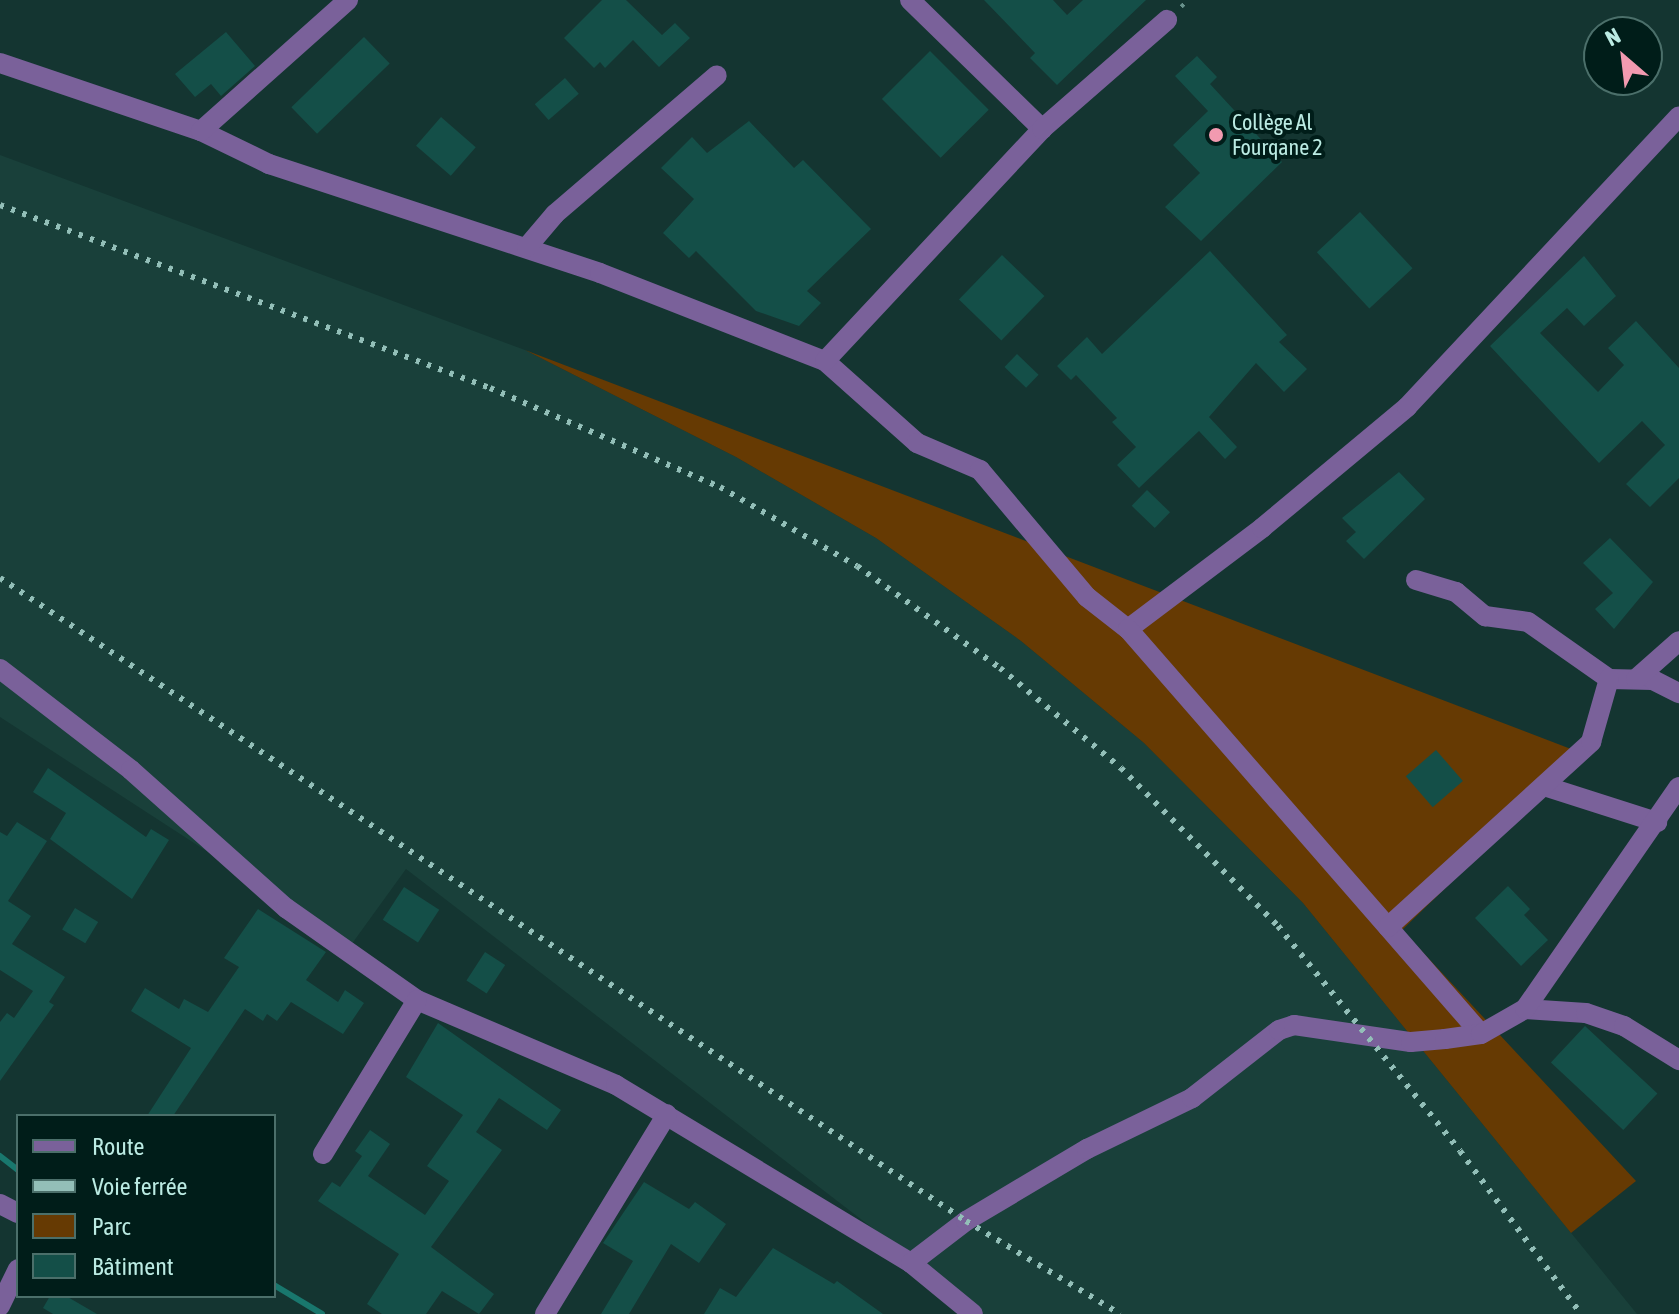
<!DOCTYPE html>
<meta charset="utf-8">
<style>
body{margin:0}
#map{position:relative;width:1679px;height:1314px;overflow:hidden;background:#143531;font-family:"Asap Condensed",sans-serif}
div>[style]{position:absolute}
.built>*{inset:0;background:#19403a}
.green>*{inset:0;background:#663a03}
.stream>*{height:6px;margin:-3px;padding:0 3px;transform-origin:3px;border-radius:3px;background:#19776d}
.building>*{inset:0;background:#144f48;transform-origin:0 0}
.path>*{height:4px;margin-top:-2px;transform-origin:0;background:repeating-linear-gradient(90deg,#68918b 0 4px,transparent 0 10px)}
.street>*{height:20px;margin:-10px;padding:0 10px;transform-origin:10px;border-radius:10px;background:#7a619a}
.rail>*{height:6px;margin-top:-3px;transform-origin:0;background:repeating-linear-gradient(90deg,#93bfb8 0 4px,transparent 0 12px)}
.dots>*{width:22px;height:22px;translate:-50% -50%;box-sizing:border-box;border:4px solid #001d19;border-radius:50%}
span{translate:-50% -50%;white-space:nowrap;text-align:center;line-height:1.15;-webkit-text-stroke:8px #001d19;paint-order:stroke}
.poi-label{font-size:22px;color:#bbebe3}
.left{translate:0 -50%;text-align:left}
.legend{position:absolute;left:16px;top:1114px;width:260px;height:184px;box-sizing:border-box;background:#001d19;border:2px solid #4b6f6a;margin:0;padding:10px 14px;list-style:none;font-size:24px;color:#bbebe3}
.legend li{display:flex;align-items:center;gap:16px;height:40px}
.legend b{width:40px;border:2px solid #4b6f6a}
.north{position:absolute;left:1583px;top:16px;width:80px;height:80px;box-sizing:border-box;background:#001d19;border:2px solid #4b6f6a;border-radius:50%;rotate:332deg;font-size:22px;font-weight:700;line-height:32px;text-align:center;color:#bbebe3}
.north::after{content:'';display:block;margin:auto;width:28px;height:36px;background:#f29ab0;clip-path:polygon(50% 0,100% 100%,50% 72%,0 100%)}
</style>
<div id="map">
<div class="built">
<div style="clip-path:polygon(0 155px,525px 350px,736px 457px,876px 538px,1021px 641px,1144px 743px,1303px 903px,1637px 1314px,984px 1314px,406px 869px,351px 945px,0 717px)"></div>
</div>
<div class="green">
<div style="clip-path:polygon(525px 350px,1584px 754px,1402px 930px,1636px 1181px,1571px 1233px,1303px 903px,1144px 743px,1021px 641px,876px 538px,736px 457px)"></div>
</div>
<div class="stream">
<div style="left:0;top:1156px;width:23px;rotate:38deg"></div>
<div style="left:274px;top:1285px;width:56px;rotate:31.1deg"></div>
</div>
<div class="building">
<div style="clip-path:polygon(602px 0,626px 0,662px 35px,675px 23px,690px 38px,659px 67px,633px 40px,605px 68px,600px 62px,594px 68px,564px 38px)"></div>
<div style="clip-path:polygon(984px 0,1053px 0,1067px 15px,1083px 0,1146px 0,1057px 85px,1030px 58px,1035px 53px)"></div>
<div style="clip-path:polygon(226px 32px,255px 66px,221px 96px,211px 84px,195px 97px,175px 74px)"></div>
<div style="left:364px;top:37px;width:37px;height:101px;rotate:46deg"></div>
<div style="left:930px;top:51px;width:83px;height:68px;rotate:45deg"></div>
<div style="clip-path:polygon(1197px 56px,1217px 77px,1210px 84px,1282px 162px,1201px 241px,1165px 207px,1200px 173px,1173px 145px,1208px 111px,1175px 76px)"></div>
<div style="left:565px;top:78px;width:21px;height:40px;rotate:49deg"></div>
<div style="left:441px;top:117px;width:46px;height:38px;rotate:41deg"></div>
<div style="clip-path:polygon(749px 121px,794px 168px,803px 160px,871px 229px,807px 291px,821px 303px,799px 326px,756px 311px,696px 251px,689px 258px,663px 233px,694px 199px,661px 168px,692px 137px,707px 153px)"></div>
<div style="left:1360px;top:212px;width:77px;height:59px;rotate:47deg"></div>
<div style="clip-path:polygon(1210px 251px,1287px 335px,1279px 342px,1307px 369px,1284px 392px,1256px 363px,1209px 417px,1237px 447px,1225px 459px,1199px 431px,1139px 488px,1117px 465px,1136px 447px,1112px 422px,1117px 418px,1076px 375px,1071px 380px,1057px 366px,1087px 337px,1102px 354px)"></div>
<div style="left:1002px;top:255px;width:59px;height:62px;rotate:44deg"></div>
<div style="clip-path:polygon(1584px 256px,1616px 296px,1584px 326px,1567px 308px,1540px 333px,1598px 392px,1624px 365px,1608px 348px,1636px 321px,1679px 368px,1679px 478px,1650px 507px,1626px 484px,1665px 445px,1642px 421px,1599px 463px,1490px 346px)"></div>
<div style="left:1017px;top:354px;width:30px;height:18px;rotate:44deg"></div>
<div style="clip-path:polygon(1399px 472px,1425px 499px,1364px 559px,1346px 541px,1356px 532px,1342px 518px)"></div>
<div style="left:1147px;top:490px;width:32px;height:22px;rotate:44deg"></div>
<div style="clip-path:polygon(1610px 538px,1653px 582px,1614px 629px,1595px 609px,1613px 593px,1583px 563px)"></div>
<div style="left:1436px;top:750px;width:41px;height:40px;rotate:49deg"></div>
<div style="clip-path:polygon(48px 768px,146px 837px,151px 829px,169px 840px,132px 899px,50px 839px,66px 813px,33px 792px)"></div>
<div style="clip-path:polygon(17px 822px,47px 841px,8px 901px,31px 916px,12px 944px,65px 977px,49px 1002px,54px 1005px,0 1081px,0 1022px,7px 1013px,14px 1018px,33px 991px,0 970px,0 832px,7px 836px)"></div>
<div style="clip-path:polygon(1508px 886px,1530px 909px,1524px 915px,1548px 940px,1521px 966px,1475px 918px)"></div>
<div style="left:404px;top:887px;width:42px;height:39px;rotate:33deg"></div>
<div style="left:75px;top:908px;width:27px;height:25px;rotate:31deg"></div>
<div style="clip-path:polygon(258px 909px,326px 952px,306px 980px,338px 1002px,345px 990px,364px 1003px,343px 1034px,291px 1002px,277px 1021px,267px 1014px,263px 1021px,245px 1009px,173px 1116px,147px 1116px,191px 1048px,131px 1011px,145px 988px,179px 1009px,184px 999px,208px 1012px,239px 967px,224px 958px)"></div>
<div style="left:485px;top:952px;width:24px;height:34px;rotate:33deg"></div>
<div style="clip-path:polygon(438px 1023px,561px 1110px,547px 1130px,499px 1098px,476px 1132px,502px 1150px,431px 1247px,494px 1294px,479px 1314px,442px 1291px,426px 1314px,382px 1314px,367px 1304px,399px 1254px,318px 1201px,332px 1182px,340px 1187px,362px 1156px,355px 1151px,370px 1130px,390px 1144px,368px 1176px,425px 1215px,449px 1181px,427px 1166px,463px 1115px,406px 1077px)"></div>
<div style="left:1585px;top:1026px;width:99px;height:50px;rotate:43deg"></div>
<div style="clip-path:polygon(644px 1182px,689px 1209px,695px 1202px,726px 1224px,699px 1263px,671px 1244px,629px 1314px,601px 1314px,633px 1261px,603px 1243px)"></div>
<div style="clip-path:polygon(773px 1248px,834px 1284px,837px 1281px,883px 1314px,704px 1314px,720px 1288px,736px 1297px)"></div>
<div style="clip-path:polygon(50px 1296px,66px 1296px,97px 1314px,53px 1314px,43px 1308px)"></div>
</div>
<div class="path">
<div style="left:1181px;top:7px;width:10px;rotate:-45deg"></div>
</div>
<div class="street">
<div style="left:910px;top:0;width:185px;rotate:44.3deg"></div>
<div style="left:0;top:63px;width:212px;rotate:18.7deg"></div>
<div style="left:201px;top:131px;width:76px;rotate:25.9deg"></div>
<div style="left:269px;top:164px;width:348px;rotate:18.2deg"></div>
<div style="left:600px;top:273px;width:242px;rotate:21.4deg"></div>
<div style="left:825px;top:361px;width:123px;rotate:41.7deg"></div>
<div style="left:917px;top:443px;width:69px;rotate:23.2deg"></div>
<div style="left:980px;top:470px;width:166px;rotate:49.9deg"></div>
<div style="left:1087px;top:597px;width:52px;rotate:38deg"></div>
<div style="left:1128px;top:629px;width:168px;rotate:-37deg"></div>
<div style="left:1262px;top:528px;width:189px;rotate:-39.8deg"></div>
<div style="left:1407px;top:407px;width:398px;rotate:-46.9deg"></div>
<div style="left:201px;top:131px;width:197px;rotate:-41.7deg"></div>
<div style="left:527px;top:247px;width:43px;rotate:-49.7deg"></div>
<div style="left:555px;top:214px;width:213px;rotate:-40.6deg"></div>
<div style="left:825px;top:361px;width:318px;rotate:-46.9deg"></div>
<div style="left:1042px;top:129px;width:166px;rotate:-41.1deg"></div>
<div style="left:1416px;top:580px;width:42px;rotate:16.7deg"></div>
<div style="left:1456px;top:592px;width:38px;rotate:40deg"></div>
<div style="left:1485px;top:616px;width:43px;rotate:7.9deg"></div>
<div style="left:1528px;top:622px;width:99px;rotate:35.1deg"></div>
<div style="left:1609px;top:679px;width:44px;rotate:1.3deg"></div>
<div style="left:1653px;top:680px;width:29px;rotate:27deg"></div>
<div style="left:1128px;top:629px;width:537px;rotate:48.92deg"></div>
<div style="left:0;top:669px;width:165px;rotate:37.6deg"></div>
<div style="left:131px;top:770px;width:208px;rotate:41.7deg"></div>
<div style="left:286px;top:908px;width:160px;rotate:35.1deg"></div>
<div style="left:417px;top:1000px;width:216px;rotate:23.1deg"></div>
<div style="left:616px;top:1085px;width:345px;rotate:31.1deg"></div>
<div style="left:911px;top:1263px;width:80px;rotate:39.4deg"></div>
<div style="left:1636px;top:679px;width:57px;rotate:-41.5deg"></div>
<div style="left:1544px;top:786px;width:119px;rotate:17.7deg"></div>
<div style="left:1388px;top:927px;width:275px;rotate:-42.3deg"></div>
<div style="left:1591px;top:742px;width:66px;rotate:-74.1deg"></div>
<div style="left:1525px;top:1009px;width:61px;rotate:3.8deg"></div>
<div style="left:1586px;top:1013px;width:40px;rotate:18.9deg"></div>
<div style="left:1624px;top:1026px;width:65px;rotate:31.7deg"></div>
<div style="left:323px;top:1154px;width:180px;rotate:-58.6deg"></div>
<div style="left:0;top:1204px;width:20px;rotate:27deg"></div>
<div style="left:911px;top:1263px;width:69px;rotate:-37.4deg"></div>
<div style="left:966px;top:1221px;width:141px;rotate:-30.8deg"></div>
<div style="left:1087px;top:1149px;width:117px;rotate:-25.9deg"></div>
<div style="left:1192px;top:1098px;width:110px;rotate:-38deg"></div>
<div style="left:1279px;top:1030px;width:16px;rotate:-18deg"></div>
<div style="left:1294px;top:1025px;width:118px;rotate:8.3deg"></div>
<div style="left:1411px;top:1042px;width:34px;rotate:-5deg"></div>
<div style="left:1445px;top:1039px;width:36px;rotate:-8deg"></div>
<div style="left:1481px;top:1034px;width:51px;rotate:-29.6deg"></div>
<div style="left:1525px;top:1009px;width:270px;rotate:-55.3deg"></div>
<div style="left:0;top:1306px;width:41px;rotate:-64.1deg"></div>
<div style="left:545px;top:1314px;width:234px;rotate:-58.6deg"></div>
</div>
<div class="rail">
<div style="left:0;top:205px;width:523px;rotate:20.48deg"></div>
<div style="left:490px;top:388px;width:250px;rotate:23.3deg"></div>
<div style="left:720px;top:487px;width:158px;rotate:30deg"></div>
<div style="left:857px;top:566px;width:176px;rotate:35.5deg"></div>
<div style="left:1000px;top:668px;width:157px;rotate:39.6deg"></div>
<div style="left:1121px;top:768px;width:223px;rotate:45.2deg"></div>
<div style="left:1278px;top:926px;width:289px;rotate:51deg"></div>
<div style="left:1460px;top:1151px;width:203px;rotate:53.4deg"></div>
<div style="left:0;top:578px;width:1160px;rotate:33.65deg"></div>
<div style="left:966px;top:1221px;width:180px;rotate:31.1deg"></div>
</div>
<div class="dots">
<div style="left:1216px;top:135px;background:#f29ab0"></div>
</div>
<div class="poi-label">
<span class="left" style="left:1232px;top:135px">Collège Al<br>Fourqane 2</span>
</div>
<ul class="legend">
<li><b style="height:10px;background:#7a619a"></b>Route</li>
<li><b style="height:10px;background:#93bfb8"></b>Voie ferrée</li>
<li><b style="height:22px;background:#663a03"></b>Parc</li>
<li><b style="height:22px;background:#144f48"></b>Bâtiment</li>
</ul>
<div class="north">N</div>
</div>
